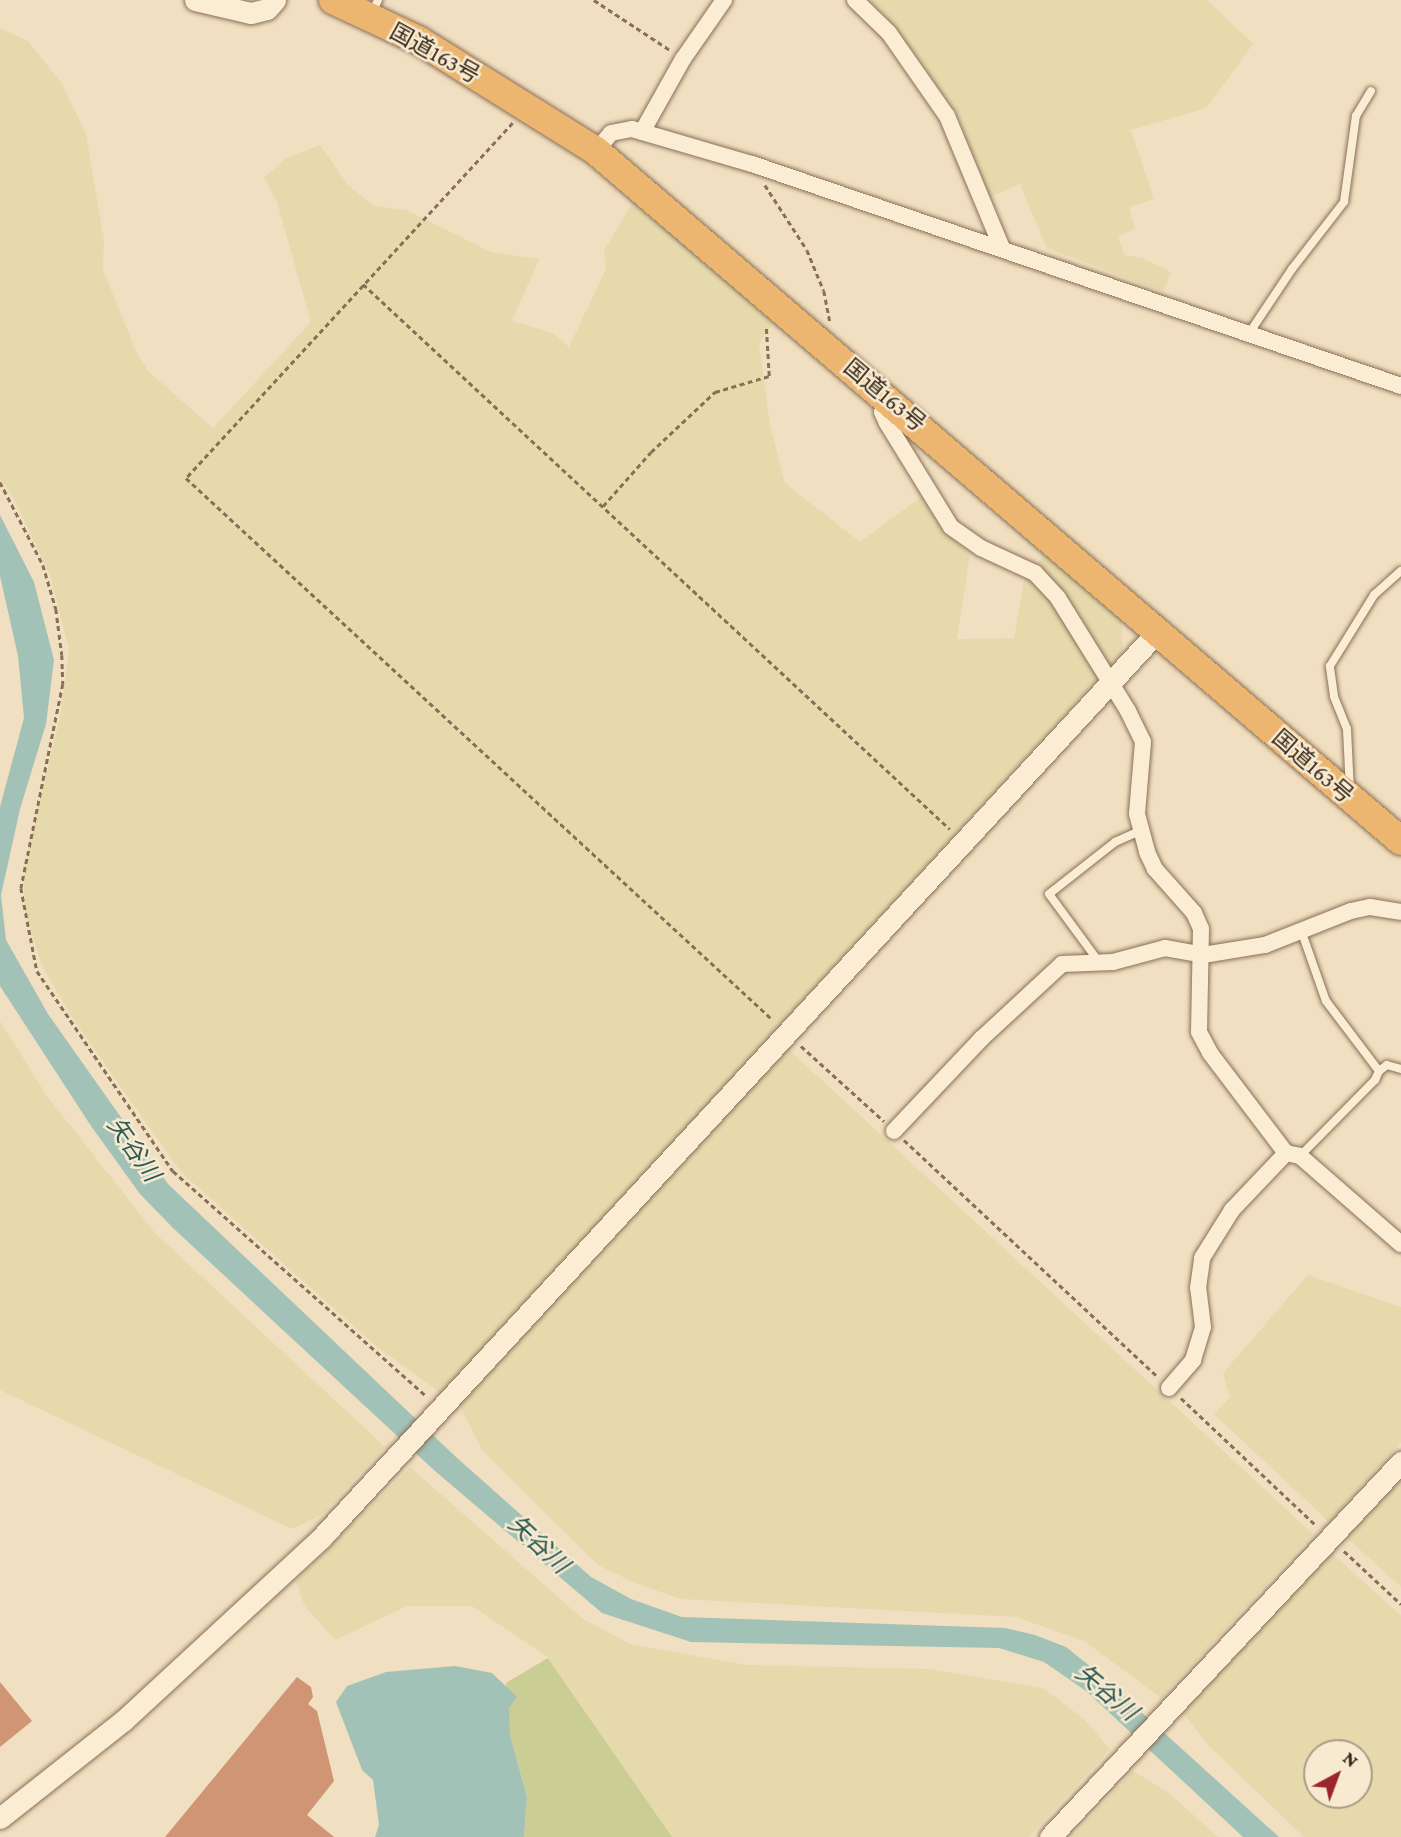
<!DOCTYPE html>
<meta charset="utf-8">
<style>
body{margin:0}
#map{position:relative;width:1401px;height:1837px;overflow:hidden;background:#f0dfc0;font-family:"Crimson Pro","Noto Sans JP",serif}
div>[style]{position:absolute}
.farmland>*{inset:0;background:#e6daad}
.green>*{inset:0;background:#cbce94}
.water>*{inset:0;background:#a3c2b7}
.building>*{inset:0;background:#d09574}
.path>*{height:2.5px;margin-top:-1.25px;transform-origin:0;background:repeating-linear-gradient(90deg,#8a6f57 0 5px,transparent 0 8.5px)}
.roads{filter:drop-shadow(0 0 2px #8a6f57) drop-shadow(0 0 2px #8a6f57)}
.service>*{height:8px;margin:-4px;padding:0 4px;transform-origin:4px;border-radius:4px;background:#faedd4}
.minor>*{height:16px;margin:-8px;padding:0 8px;transform-origin:8px;border-radius:8px;background:#faedd4}
.tertiary>*{height:21px;margin:-10.5px;padding:0 10.5px;transform-origin:10.5px;border-radius:10.5px;background:#faedd4}
.trunk>*{height:28px;margin:-14px;padding:0 14px;transform-origin:14px;border-radius:14px;background:#ecb671}
span{translate:-50% -50%;white-space:nowrap;text-align:center;line-height:1.15;-webkit-text-stroke:5px #f7ead0;paint-order:stroke}
.street-label{font-size:23px;color:#39291c}
.water-label{font-size:24px;color:#2b5954;font-style:italic}
.north{position:absolute;left:1303px;top:1739px;width:70px;height:70px;box-sizing:border-box;background:#f7ead0;border:2px solid #ab9d88;border-radius:50%;rotate:41deg;font-size:19px;font-weight:700;line-height:28px;text-align:center;color:#39291c}
.north::after{content:'';display:block;margin:auto;width:24px;height:32px;background:#9c242c;clip-path:polygon(50% 0,100% 100%,50% 72%,0 100%)}
</style>
<div id="map">
<div class="farmland">
<div style="clip-path:polygon(870px 0,1207px 0,1253px 44px,1206px 108px,1131px 130px,1154px 199px,1129px 207px,1135px 229px,1118px 236px,1124px 255px,1142px 258px,1171px 272px,1163px 292px,1047px 248px,1020px 184px,990px 197px,957px 113px,896px 28px)"></div>
<div style="clip-path:polygon(0 28px,28px 41px,62px 84px,86px 134px,104px 240px,103px 270px,136px 351px,148px 371px,213px 428px,311px 322px,277px 202px,264px 178px,286px 158px,320px 145px,348px 185px,374px 206px,406px 210px,491px 252px,539px 259px,512px 321px,553px 333px,569px 347px,606px 269px,604px 251px,634px 200px,779px 316px,759px 343px,770px 425px,785px 483px,860px 542px,921px 497px,945px 532px,970px 554px,957px 639px,1014px 638px,1025px 575px,1047px 553px,1121px 618px,1123px 651px,442px 1394px,376px 1346px,181px 1172px,73px 1019px,42px 966px,25px 912px,23px 871px,60px 717px,69px 649px,50px 575px,12px 495px,0 479px)"></div>
<div style="clip-path:polygon(0 1021px,47px 1096px,155px 1233px,385px 1447px,321px 1515px,292px 1529px,0 1390px)"></div>
<div style="clip-path:polygon(786px 1047px,1313px 1534px,1161px 1698px,1084px 1641px,1016px 1617px,681px 1599px,637px 1584px,598px 1565px,482px 1450px,459px 1404px)"></div>
<div style="clip-path:polygon(1308px 1275px,1401px 1307px,1401px 1442px,1329px 1522px,1214px 1414px,1230px 1397px,1223px 1373px)"></div>
<div style="clip-path:polygon(410px 1467px,583px 1619px,630px 1644px,747px 1665px,929px 1669px,1043px 1688px,1084px 1719px,1110px 1749px,1029px 1837px,672px 1837px,548px 1657px,472px 1606px,407px 1606px,335px 1640px,304px 1605px,296px 1581px)"></div>
<div style="clip-path:polygon(1401px 1478px,1401px 1587px,1346px 1537px)"></div>
<div style="clip-path:polygon(evenodd,1332px 1553px,1401px 1616px,1401px 1837px,1304px 1837px,1208px 1745px,1183px 1713px,1332px 1553px,1317px 1753px,1359px 1753px,1359px 1795px,1317px 1795px,1317px 1753px)"></div>
<div style="clip-path:polygon(1133px 1771px,1169px 1793px,1218px 1837px,1072px 1837px)"></div>
</div>
<div class="green">
<div style="clip-path:polygon(548px 1658px,672px 1837px,524px 1837px,527px 1797px,510px 1735px,506px 1683px)"></div>
</div>
<div class="water">
<div style="clip-path:polygon(0 515px,34px 582px,54px 660px,46px 724px,20px 809px,1px 895px,6px 940px,48px 1014px,168px 1184px,456px 1457px,591px 1577px,631px 1599px,682px 1617px,1005px 1628px,1035px 1635px,1066px 1647px,1096px 1671px,1279px 1837px,1243px 1837px,1086px 1691px,1044px 1662px,999px 1648px,691px 1642px,602px 1613px,435px 1471px,173px 1228px,140px 1194px,91px 1126px,0 986px,0 807px,24px 718px,18px 656px,0 576px)"></div>
<div style="clip-path:polygon(455px 1666px,492px 1673px,517px 1697px,509px 1708px,510px 1735px,527px 1797px,524px 1837px,375px 1837px,379px 1825px,373px 1780px,362px 1770px,336px 1702px,347px 1686px,386px 1672px)"></div>
</div>
<div class="building">
<div style="clip-path:polygon(297px 1677px,311px 1687px,313px 1697px,308px 1704px,317px 1711px,334px 1781px,307px 1815px,334px 1837px,165px 1837px)"></div>
<div style="clip-path:polygon(0 1682px,32px 1721px,0 1747px)"></div>
</div>
<div class="path">
<div style="left:594px;top:0;width:91px;rotate:33.3deg"></div>
<div style="left:513px;top:123px;width:483px;rotate:132.6deg"></div>
<div style="left:186px;top:478px;width:799px;rotate:42.72deg"></div>
<div style="left:765px;top:185px;width:77px;rotate:57.1deg"></div>
<div style="left:807px;top:250px;width:44px;rotate:67.5deg"></div>
<div style="left:824px;top:291px;width:32px;rotate:79deg"></div>
<div style="left:363px;top:284px;width:801px;rotate:42.88deg"></div>
<div style="left:0;top:482px;width:93px;rotate:62.6deg"></div>
<div style="left:43px;top:565px;width:46px;rotate:73.5deg"></div>
<div style="left:56px;top:609px;width:46px;rotate:82.6deg"></div>
<div style="left:62px;top:655px;width:29px;rotate:88deg"></div>
<div style="left:63px;top:684px;width:208px;rotate:101.6deg"></div>
<div style="left:21px;top:888px;width:85px;rotate:79.1deg"></div>
<div style="left:37px;top:971px;width:242px;rotate:55.8deg"></div>
<div style="left:173px;top:1171px;width:339px;rotate:41.6deg"></div>
<div style="left:603px;top:506px;width:72px;rotate:-48.4deg"></div>
<div style="left:651px;top:452px;width:88px;rotate:-43.2deg"></div>
<div style="left:715px;top:392px;width:56px;rotate:-16.5deg"></div>
<div style="left:769px;top:376px;width:51px;rotate:-93.4deg"></div>
<div style="left:801px;top:1046px;width:112px;rotate:42.1deg"></div>
<div style="left:904px;top:1140px;width:347px;rotate:43deg"></div>
<div style="left:1181px;top:1398px;width:185px;rotate:43.3deg"></div>
<div style="left:1344px;top:1551px;width:78px;rotate:42.9deg"></div>
</div>
<div class="roads">
<div class="service">
<div style="left:371px;top:15px;width:17px;rotate:-65deg"></div>
<div style="left:1248px;top:335px;width:79px;rotate:-56.3deg"></div>
<div style="left:1292px;top:269px;width:85px;rotate:-52.2deg"></div>
<div style="left:1344px;top:202px;width:87px;rotate:-82.1deg"></div>
<div style="left:1356px;top:116px;width:29px;rotate:-59deg"></div>
<div style="left:1350px;top:791px;width:62px;rotate:-92.8deg"></div>
<div style="left:1347px;top:729px;width:35px;rotate:-112deg"></div>
<div style="left:1334px;top:696px;width:30px;rotate:-98deg"></div>
<div style="left:1330px;top:666px;width:84px;rotate:-58.2deg"></div>
<div style="left:1374px;top:595px;width:36px;rotate:-42deg"></div>
<div style="left:1302px;top:933px;width:72px;rotate:70.6deg"></div>
<div style="left:1326px;top:1001px;width:88px;rotate:52.9deg"></div>
<div style="left:1379px;top:1071px;width:10px;rotate:-37deg"></div>
<div style="left:1387px;top:1065px;width:15px;rotate:16deg"></div>
<div style="left:1099px;top:962px;width:84px;rotate:-126.3deg"></div>
<div style="left:1049px;top:894px;width:84px;rotate:-38.2deg"></div>
<div style="left:1115px;top:842px;width:27px;rotate:-24deg"></div>
<div style="left:1300px;top:1156px;width:107px;rotate:-45.4deg"></div>
<div style="left:1375px;top:1080px;width:10px;rotate:-66deg"></div>
</div>
<div class="minor">
<div style="left:855px;top:0;width:47px;rotate:44.1deg"></div>
<div style="left:889px;top:33px;width:101px;rotate:55.1deg"></div>
<div style="left:947px;top:116px;width:143px;rotate:67.4deg"></div>
<div style="left:642px;top:132px;width:84px;rotate:-60.7deg"></div>
<div style="left:683px;top:59px;width:72px;rotate:-55.2deg"></div>
<div style="left:596px;top:151px;width:23px;rotate:-50deg"></div>
<div style="left:611px;top:133px;width:21px;rotate:-11deg"></div>
<div style="left:632px;top:129px;width:125px;rotate:16.3deg"></div>
<div style="left:752px;top:164px;width:686px;rotate:18.88deg"></div>
<div style="left:888px;top:398px;width:15px;rotate:113deg"></div>
<div style="left:882px;top:412px;width:12px;rotate:66deg"></div>
<div style="left:887px;top:423px;width:122px;rotate:58.4deg"></div>
<div style="left:951px;top:527px;width:37px;rotate:35deg"></div>
<div style="left:981px;top:548px;width:60px;rotate:24.8deg"></div>
<div style="left:1035px;top:573px;width:34px;rotate:47deg"></div>
<div style="left:1058px;top:598px;width:133px;rotate:58.2deg"></div>
<div style="left:1128px;top:711px;width:34px;rotate:64deg"></div>
<div style="left:1143px;top:742px;width:72px;rotate:94.8deg"></div>
<div style="left:1137px;top:814px;width:39px;rotate:75deg"></div>
<div style="left:1147px;top:852px;width:19px;rotate:65deg"></div>
<div style="left:1155px;top:869px;width:59px;rotate:48.4deg"></div>
<div style="left:1194px;top:913px;width:17px;rotate:66deg"></div>
<div style="left:1201px;top:929px;width:103px;rotate:91.1deg"></div>
<div style="left:1199px;top:1032px;width:24px;rotate:62deg"></div>
<div style="left:1210px;top:1053px;width:126px;rotate:52.8deg"></div>
<div style="left:1286px;top:1153px;width:14px;rotate:12deg"></div>
<div style="left:1300px;top:1156px;width:134px;rotate:41.1deg"></div>
<div style="left:894px;top:1131px;width:127px;rotate:-46.6deg"></div>
<div style="left:981px;top:1039px;width:110px;rotate:-42.8deg"></div>
<div style="left:1062px;top:964px;width:51px;rotate:-2.2deg"></div>
<div style="left:1113px;top:962px;width:54px;rotate:-15.1deg"></div>
<div style="left:1165px;top:948px;width:39px;rotate:10deg"></div>
<div style="left:1203px;top:955px;width:63px;rotate:-9.2deg"></div>
<div style="left:1265px;top:945px;width:92px;rotate:-21.6deg"></div>
<div style="left:1351px;top:911px;width:19px;rotate:-12deg"></div>
<div style="left:1370px;top:907px;width:31px;rotate:9deg"></div>
<div style="left:1169px;top:1388px;width:37px;rotate:-49deg"></div>
<div style="left:1193px;top:1360px;width:34px;rotate:-73deg"></div>
<div style="left:1203px;top:1327px;width:39px;rotate:-97deg"></div>
<div style="left:1198px;top:1288px;width:30px;rotate:-82deg"></div>
<div style="left:1202px;top:1258px;width:57px;rotate:-58deg"></div>
<div style="left:1232px;top:1210px;width:79px;rotate:-46.5deg"></div>
</div>
<div class="tertiary">
<div style="left:195px;top:0;width:57px;rotate:13.1deg"></div>
<div style="left:251px;top:13px;width:16px;rotate:-14deg"></div>
<div style="left:267px;top:9px;width:12px;rotate:-48deg"></div>
<div style="left:0;top:1818px;width:158px;rotate:-38.3deg"></div>
<div style="left:124px;top:1720px;width:270px;rotate:-42.7deg"></div>
<div style="left:322px;top:1537px;width:1234px;rotate:-47.3deg"></div>
<div style="left:1050px;top:1837px;width:514px;rotate:-46.89deg"></div>
</div>
<div class="trunk">
<div style="left:333px;top:0;width:96px;rotate:25.2deg"></div>
<div style="left:420px;top:41px;width:208px;rotate:32deg"></div>
<div style="left:596px;top:151px;width:1060px;rotate:40.6deg"></div>
</div>
</div>
<div class="street-label">
<span style="left:435px;top:53px;rotate:29deg">国道163号</span>
<span style="left:885px;top:395px;rotate:40deg">国道163号</span>
<span style="left:1313px;top:766px;rotate:41deg">国道163号</span>
</div>
<div class="water-label">
<span style="left:134px;top:1149px;rotate:55deg">矢谷川</span>
<span style="left:539px;top:1544px;rotate:43deg">矢谷川</span>
<span style="left:1107px;top:1692px;rotate:40deg">矢谷川</span>
</div>
<div class="north">N</div>
</div>
